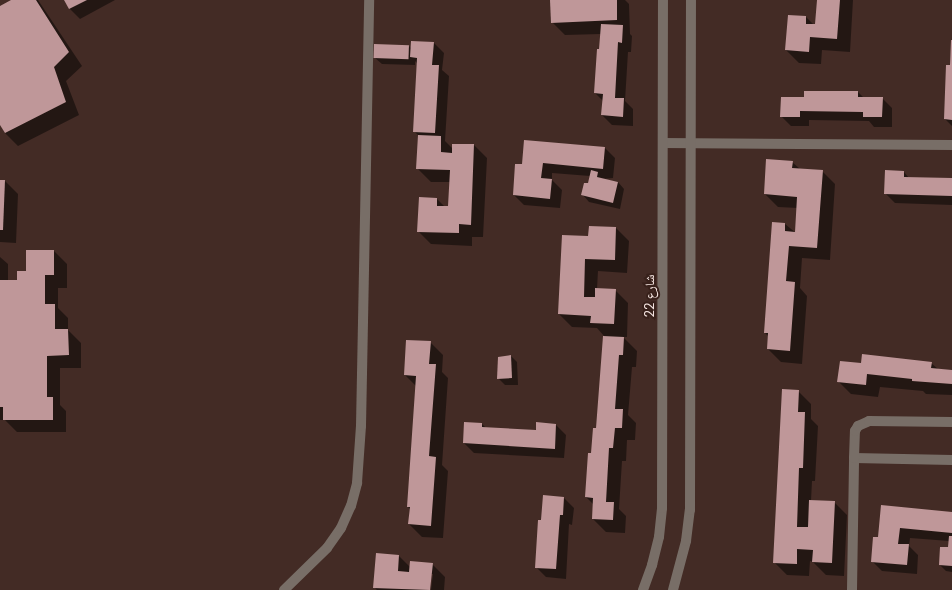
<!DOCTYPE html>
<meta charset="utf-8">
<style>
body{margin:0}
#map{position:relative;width:952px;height:590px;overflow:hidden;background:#432b25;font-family:"DM Sans","Noto Naskh Arabic",sans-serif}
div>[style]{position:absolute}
.shadow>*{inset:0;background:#0007}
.building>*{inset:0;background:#bf9799;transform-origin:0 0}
.minor>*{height:10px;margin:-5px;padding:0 5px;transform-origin:5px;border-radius:5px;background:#786e67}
span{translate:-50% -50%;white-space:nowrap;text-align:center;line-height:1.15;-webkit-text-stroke:4px #38211b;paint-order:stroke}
.street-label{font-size:13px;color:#f6e6e2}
</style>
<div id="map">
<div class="shadow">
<div style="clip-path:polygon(13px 0,38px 0,82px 66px,66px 81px,79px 115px,18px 146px,5px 133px,0 123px,0 7px)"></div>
<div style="clip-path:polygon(65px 0,115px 0,80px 19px,70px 9px)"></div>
<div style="clip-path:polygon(551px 0,625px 0,629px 4px,630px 34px,632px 36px,631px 52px,628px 52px,625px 101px,633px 109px,633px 126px,612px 125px,602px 115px,603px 101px,595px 93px,601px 34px,565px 35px,552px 22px)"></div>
<div style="clip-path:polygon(818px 0,853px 0,850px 52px,822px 50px,821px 64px,799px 63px,786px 50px,806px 17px,814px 25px,816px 26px)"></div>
<div style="clip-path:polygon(952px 41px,952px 126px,945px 119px)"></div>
<div style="clip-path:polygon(434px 43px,444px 53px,442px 70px,449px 76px,445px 141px,453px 149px,474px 145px,487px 158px,483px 237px,472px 237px,472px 246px,431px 244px,418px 231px,437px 199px,445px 207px,449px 207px,450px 182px,431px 182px,418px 169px,419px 136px,414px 131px,418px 64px,415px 61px,415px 65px,382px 64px,375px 58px,409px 46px,412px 49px)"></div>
<div style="clip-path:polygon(858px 92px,864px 98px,882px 98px,892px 108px,892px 127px,874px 127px,869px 121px,809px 120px,809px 126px,791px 126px,781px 116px,804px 98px)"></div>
<div style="clip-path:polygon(605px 148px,615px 158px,613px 178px,601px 179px,618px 182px,624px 189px,620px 209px,589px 202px,583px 195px,588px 185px,590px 176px,552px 173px,552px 180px,562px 190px,560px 208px,524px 205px,514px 195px,523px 165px)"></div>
<div style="clip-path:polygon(792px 162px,800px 169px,822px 171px,835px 184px,830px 260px,802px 258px,800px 288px,807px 296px,802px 364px,781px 362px,768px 349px,769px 337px,765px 333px,773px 223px,785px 224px,796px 233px,798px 208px,778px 207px,765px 194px)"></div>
<div style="clip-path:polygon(904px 172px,909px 178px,952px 179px,952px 205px,895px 203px,885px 193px)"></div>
<div style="clip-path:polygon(0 181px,5px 181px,18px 194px,16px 243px,0 242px)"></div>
<div style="clip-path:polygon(616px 228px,629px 241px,627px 273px,598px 271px,597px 289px,615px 290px,628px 303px,627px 337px,623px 337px,637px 351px,636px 367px,632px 367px,628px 415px,636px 423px,635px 440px,627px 440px,626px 461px,622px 461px,619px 509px,626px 516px,625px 533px,606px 532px,593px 519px,594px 505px,586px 497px,597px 429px,604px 336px,597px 328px,572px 327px,559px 314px,589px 237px)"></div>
<div style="clip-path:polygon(54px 251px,67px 264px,67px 288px,58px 288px,58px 308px,68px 318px,68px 330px,81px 343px,81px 368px,60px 368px,60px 405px,66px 411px,66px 432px,17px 432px,5px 420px,0 420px,0 257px,8px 264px,8px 281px,18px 281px)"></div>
<div style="clip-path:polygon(430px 342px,443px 355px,442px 372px,448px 378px,442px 465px,448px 471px,443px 538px,422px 537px,409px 524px,410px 509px,408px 507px,417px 387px,405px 375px)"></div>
<div style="clip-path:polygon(511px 356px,517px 362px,518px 385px,505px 385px,498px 378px)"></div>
<div style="clip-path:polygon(931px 363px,938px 369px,952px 371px,952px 395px,926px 394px,923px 391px,880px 387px,878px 397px,851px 394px,838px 381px,862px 364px)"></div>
<div style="clip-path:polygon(798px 391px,811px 404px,811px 419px,818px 426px,815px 481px,812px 481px,811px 501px,834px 502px,847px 515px,844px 576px,826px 575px,813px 562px,810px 561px,809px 576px,787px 575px,774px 562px)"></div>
<div style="clip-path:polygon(482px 424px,486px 428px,537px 431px,556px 425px,566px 435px,564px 458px,474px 453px,464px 443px)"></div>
<div style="clip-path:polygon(564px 498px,574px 508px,572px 525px,569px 524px,566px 579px,546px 577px,536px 567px,542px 521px)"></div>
<div style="clip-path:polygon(882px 506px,952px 513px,952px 572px,946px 571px,940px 565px,949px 549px,949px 541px,910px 538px,909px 546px,918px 555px,917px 574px,882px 571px,872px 561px,879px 538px)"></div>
<div style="clip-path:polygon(399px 556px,410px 567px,432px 564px,445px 577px,444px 590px,431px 590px,433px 574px,431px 574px,429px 590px,377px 590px,374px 587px)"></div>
</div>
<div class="building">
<div style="clip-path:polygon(11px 0,36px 0,69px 52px,54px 67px,66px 102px,5px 133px,0 125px,0 6px)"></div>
<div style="clip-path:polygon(64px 0,87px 0,69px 9px)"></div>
<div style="clip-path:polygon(550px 0,617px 0,617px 20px,551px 23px)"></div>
<div style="clip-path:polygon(817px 0,840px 0,837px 39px,810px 37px,809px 52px,785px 50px,788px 15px,806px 16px,806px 24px,815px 24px)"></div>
<div style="clip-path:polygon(601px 24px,623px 25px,622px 43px,618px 42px,615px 98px,624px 98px,623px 117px,601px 115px,603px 94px,594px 93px,597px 49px,599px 49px)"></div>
<div style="clip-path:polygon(951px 40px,952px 40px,952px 120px,944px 119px,946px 65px,950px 65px)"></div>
<div style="clip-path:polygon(411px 41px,434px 42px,432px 65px,439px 65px,435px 133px,413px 132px,417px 58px,410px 57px)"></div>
<div style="left:374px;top:44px;width:35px;height:14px;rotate:2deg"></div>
<div style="clip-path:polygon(804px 91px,858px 91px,858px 97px,883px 97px,882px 117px,863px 117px,863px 112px,800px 111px,800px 117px,780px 117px,781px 97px,804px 97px)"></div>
<div style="clip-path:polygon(418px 135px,441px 136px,441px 152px,452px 153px,452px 144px,474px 144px,471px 225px,459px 224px,459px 233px,417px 232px,419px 197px,437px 198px,437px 206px,448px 206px,450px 170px,416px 169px)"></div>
<div style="clip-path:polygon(524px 140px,605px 147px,603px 169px,543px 163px,541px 178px,552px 179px,550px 199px,513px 195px,515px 164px,522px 164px)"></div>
<div style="clip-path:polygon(766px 159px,793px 161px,792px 168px,823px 170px,817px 248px,789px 246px,786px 281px,795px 282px,790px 351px,767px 349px,768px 333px,764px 333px,772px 222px,785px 223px,785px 231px,795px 232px,797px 197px,764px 194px)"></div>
<div style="clip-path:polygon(591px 170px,598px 172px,597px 177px,618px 182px,613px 203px,581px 195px,584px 183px,588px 183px)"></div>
<div style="clip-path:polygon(885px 170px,904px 171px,904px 177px,952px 178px,952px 196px,884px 194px)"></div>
<div style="clip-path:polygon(0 180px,5px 180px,3px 230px,0 230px)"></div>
<div style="clip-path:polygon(589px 226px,616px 227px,615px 260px,585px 259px,584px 297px,595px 297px,595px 288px,616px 289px,614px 324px,590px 323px,591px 316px,558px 314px,562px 235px,588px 236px)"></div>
<div style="clip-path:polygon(26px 250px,54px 250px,54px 275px,45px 275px,45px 304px,55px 304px,55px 329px,68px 329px,69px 355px,47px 356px,47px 397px,53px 397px,53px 420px,3px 420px,3px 407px,0 407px,0 280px,17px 280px,17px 271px,26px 271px)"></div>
<div style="clip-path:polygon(603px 336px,624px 337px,623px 355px,619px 355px,615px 409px,623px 409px,622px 428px,615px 428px,613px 448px,609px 448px,606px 502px,614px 502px,613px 520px,592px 519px,593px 498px,585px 497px,588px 453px,591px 453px,593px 428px,596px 428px)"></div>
<div style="clip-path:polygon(406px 340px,431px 341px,429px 364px,436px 364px,429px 456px,436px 457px,431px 526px,408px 524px,410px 507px,407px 507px,416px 376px,404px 375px)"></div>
<div style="clip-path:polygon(862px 354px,932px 362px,931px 368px,952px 370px,952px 384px,912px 381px,912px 379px,867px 374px,866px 385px,837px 382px,840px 361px,861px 363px)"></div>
<div style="clip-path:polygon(511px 355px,512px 378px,497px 379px,498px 357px)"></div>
<div style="clip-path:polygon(782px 389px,799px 390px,798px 412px,805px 412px,803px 468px,799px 468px,797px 527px,808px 527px,809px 500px,835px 501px,832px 563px,812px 562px,813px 550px,797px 549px,797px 564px,773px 563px)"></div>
<div style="clip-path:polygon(464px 422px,482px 423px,482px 427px,536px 430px,536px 422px,556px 424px,555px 449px,463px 443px)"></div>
<div style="clip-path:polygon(543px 495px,564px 497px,563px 515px,560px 515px,556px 569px,535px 568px,538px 520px,541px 520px)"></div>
<div style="clip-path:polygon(881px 505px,952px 512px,952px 533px,900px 528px,898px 544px,909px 544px,907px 565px,871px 562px,873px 537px,878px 537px)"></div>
<div style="clip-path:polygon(949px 536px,952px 536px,952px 566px,939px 565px,940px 547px,948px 547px)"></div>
<div style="clip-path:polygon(376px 553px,399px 555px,398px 571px,409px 572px,410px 561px,433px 563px,430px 590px,373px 588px)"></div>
</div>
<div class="minor">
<div style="left:663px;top:143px;width:289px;rotate:0.4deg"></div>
<div style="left:854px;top:458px;width:98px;rotate:1.2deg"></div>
<div style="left:284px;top:590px;width:60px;rotate:-44.3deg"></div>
<div style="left:327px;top:548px;width:24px;rotate:-55deg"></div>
<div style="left:341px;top:528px;width:24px;rotate:-66deg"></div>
<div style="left:351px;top:506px;width:24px;rotate:-75deg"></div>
<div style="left:357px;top:483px;width:57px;rotate:-86deg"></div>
<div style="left:361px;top:426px;width:426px;rotate:-88.9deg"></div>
<div style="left:643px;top:590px;width:27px;rotate:-70deg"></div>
<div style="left:652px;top:565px;width:29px;rotate:-76deg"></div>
<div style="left:659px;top:537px;width:29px;rotate:-84deg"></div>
<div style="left:662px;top:508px;width:508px;rotate:-89.89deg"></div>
<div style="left:673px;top:590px;width:51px;rotate:-75.1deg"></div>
<div style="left:686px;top:541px;width:31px;rotate:-83deg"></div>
<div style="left:690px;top:510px;width:510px;rotate:-89.89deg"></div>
<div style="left:852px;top:590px;width:132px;rotate:-89.1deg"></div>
<div style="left:854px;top:458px;width:27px;rotate:-88deg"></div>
<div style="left:855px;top:431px;width:6px;rotate:-59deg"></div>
<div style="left:858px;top:426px;width:12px;rotate:-24deg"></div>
<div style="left:869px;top:421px;width:83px;rotate:0.7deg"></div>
</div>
<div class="street-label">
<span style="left:650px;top:296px;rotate:-90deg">شارع 22</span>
</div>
</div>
